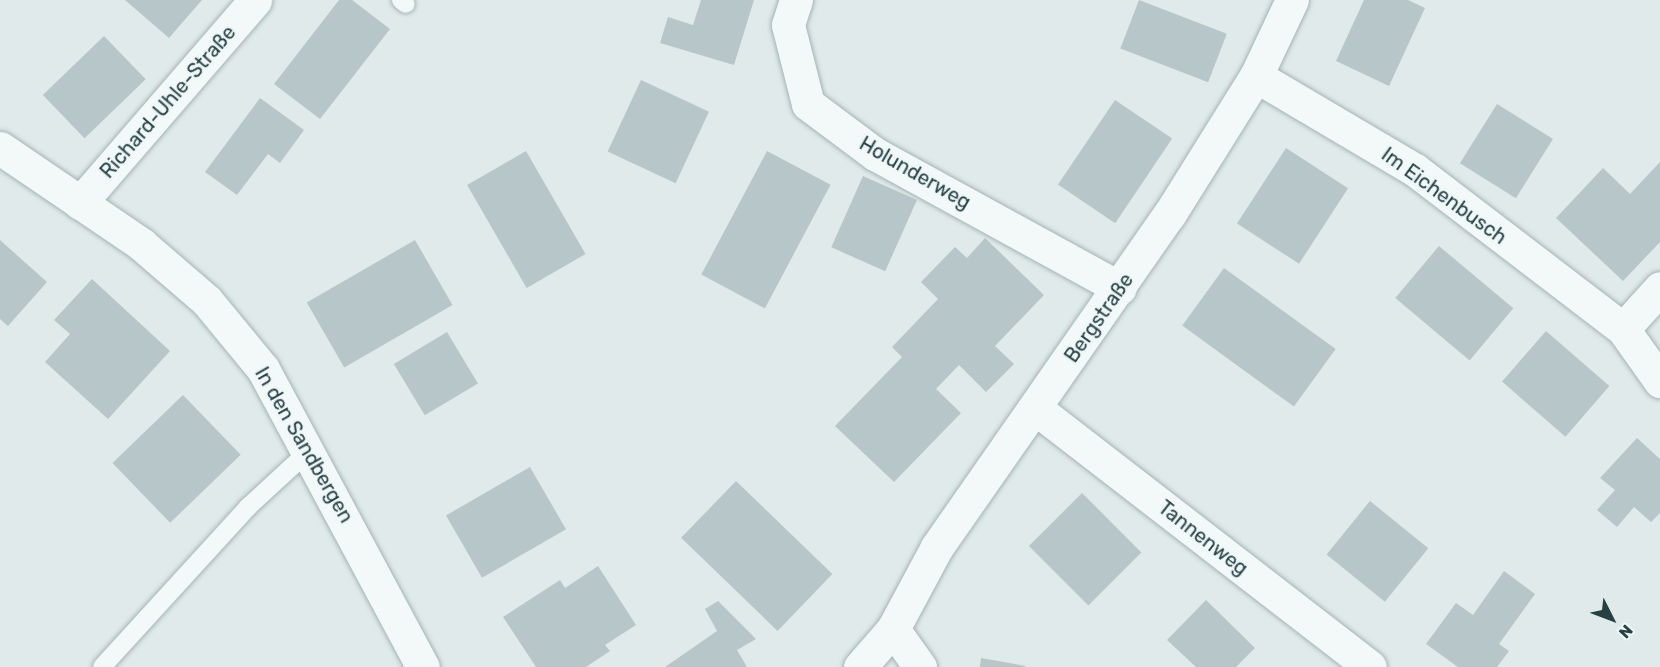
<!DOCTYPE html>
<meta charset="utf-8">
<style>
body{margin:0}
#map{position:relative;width:1660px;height:667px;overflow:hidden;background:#e0eaea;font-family:Rubik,sans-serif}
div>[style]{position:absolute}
.building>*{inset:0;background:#b6c6c9;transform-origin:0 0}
.roads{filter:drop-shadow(0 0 2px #a4b4b5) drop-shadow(0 0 2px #a4b4b5)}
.lane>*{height:18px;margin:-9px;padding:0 9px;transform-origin:9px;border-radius:9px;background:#f3f8f8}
.street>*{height:33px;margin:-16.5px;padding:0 16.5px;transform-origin:16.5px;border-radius:16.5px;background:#f3f8f8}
span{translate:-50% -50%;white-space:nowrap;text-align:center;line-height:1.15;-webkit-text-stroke:4.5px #eff7f8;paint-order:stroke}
.street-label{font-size:20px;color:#264144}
.north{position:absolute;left:1582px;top:589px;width:60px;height:60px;-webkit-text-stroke:4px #eff7f8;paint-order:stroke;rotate:132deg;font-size:16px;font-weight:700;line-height:24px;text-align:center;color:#264144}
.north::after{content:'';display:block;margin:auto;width:21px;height:27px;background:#264144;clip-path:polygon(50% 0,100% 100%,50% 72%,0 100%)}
</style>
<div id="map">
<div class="building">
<div style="clip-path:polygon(125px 0,202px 0,169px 38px)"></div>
<div style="clip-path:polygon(339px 0,352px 0,390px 29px,320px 119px,274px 84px)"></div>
<div style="clip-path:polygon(701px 0,754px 0,734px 65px,660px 43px,668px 17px,693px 25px)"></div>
<div style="left:1139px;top:0;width:94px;height:52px;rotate:21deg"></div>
<div style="clip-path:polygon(1364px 0,1408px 0,1425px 8px,1389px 86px,1336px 61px)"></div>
<div style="left:104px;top:36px;width:60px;height:85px;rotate:46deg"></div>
<div style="left:641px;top:80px;width:75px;height:79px;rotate:25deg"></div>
<div style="clip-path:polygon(260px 98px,304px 130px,280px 163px,268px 154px,237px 195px,205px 172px)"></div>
<div style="left:1115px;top:100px;width:69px;height:102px;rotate:34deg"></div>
<div style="left:1497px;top:104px;width:66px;height:70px;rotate:32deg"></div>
<div style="left:1286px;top:148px;width:74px;height:90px;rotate:33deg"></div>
<div style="left:526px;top:151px;width:119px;height:68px;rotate:60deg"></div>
<div style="left:767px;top:151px;width:72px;height:140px;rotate:28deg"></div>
<div style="clip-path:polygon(1660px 162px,1660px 242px,1623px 281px,1556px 218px,1603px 168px,1630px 194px)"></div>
<div style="left:863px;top:176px;width:59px;height:78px;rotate:24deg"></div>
<div style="clip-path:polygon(985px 238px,1044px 295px,995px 346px,1014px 364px,986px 392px,959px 365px,936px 389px,961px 413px,894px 482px,835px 426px,902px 357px,892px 347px,938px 299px,921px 282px,955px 247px,967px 258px)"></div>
<div style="clip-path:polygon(0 240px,47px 282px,8px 326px,0 319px)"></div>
<div style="left:415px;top:240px;width:75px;height:125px;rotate:60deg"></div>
<div style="left:1439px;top:246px;width:97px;height:68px;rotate:40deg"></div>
<div style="left:1224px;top:268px;width:138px;height:71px;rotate:36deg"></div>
<div style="clip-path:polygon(92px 279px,170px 351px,108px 419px,45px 362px,70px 334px,54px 320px)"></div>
<div style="left:1546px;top:331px;width:84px;height:67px;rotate:41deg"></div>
<div style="left:447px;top:332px;width:60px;height:62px;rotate:59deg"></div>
<div style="left:183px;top:395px;width:83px;height:98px;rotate:46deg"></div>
<div style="clip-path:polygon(1637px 438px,1660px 459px,1660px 513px,1651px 522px,1634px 507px,1617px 527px,1597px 510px,1615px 490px,1600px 478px)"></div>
<div style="left:530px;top:467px;width:72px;height:97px;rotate:60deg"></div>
<div style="left:736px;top:481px;width:134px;height:79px;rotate:44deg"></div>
<div style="left:1082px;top:493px;width:84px;height:75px;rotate:45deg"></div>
<div style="left:1370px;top:501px;width:75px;height:69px;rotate:39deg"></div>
<div style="clip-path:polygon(598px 566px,636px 625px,605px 645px,610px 651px,586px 667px,536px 667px,503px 617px,560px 580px,565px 588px)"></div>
<div style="clip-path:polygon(1504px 571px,1535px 594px,1499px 644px,1509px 651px,1497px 667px,1458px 667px,1426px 644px,1456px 603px,1473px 615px)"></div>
<div style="clip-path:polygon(1206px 600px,1255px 648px,1236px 667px,1196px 667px,1167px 640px)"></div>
<div style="clip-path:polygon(718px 601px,756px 639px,737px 650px,747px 667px,665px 667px,717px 631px,705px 609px)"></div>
<div style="clip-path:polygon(981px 658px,1026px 666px,1025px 667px,980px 667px)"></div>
</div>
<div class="roads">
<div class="lane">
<div style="left:401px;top:0;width:6px;rotate:39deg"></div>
<div style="left:102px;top:667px;width:217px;rotate:-47.6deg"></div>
<div style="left:248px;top:507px;width:83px;rotate:-42.6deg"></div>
</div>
<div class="street">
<div style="left:796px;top:0;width:26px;rotate:108deg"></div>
<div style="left:788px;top:25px;width:81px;rotate:75.8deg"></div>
<div style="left:808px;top:104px;width:84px;rotate:36.7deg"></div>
<div style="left:875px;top:154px;width:279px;rotate:28.7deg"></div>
<div style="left:1256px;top:76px;width:185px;rotate:30.6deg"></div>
<div style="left:1415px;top:170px;width:262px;rotate:37.4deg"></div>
<div style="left:1623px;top:329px;width:64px;rotate:54.6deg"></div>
<div style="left:0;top:148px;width:171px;rotate:34.2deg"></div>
<div style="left:141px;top:244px;width:87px;rotate:40.8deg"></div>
<div style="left:207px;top:301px;width:88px;rotate:50.5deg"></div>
<div style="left:263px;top:369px;width:338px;rotate:61.8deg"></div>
<div style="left:80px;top:203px;width:268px;rotate:-49.2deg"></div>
<div style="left:1623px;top:329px;width:55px;rotate:-47.9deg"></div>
<div style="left:1035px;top:408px;width:423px;rotate:37.7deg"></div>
<div style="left:893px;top:629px;width:47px;rotate:54.6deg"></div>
<div style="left:860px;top:667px;width:50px;rotate:-49deg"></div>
<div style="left:893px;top:629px;width:93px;rotate:-61.8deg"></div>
<div style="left:937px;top:547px;width:405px;rotate:-55.1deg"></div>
<div style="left:1169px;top:215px;width:164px;rotate:-58deg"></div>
<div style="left:1256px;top:76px;width:84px;rotate:-64.7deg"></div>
</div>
</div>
<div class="street-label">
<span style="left:168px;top:102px;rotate:-49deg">Richard-Uhle-Straße</span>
<span style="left:915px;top:173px;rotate:30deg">Holunderweg</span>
<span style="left:1444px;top:196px;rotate:36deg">Im Eichenbusch</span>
<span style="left:1099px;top:318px;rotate:-55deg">Bergstraße</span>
<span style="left:304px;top:445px;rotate:60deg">In den Sandbergen</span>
<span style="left:1203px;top:538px;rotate:38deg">Tannenweg</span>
</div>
<div class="north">N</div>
</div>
